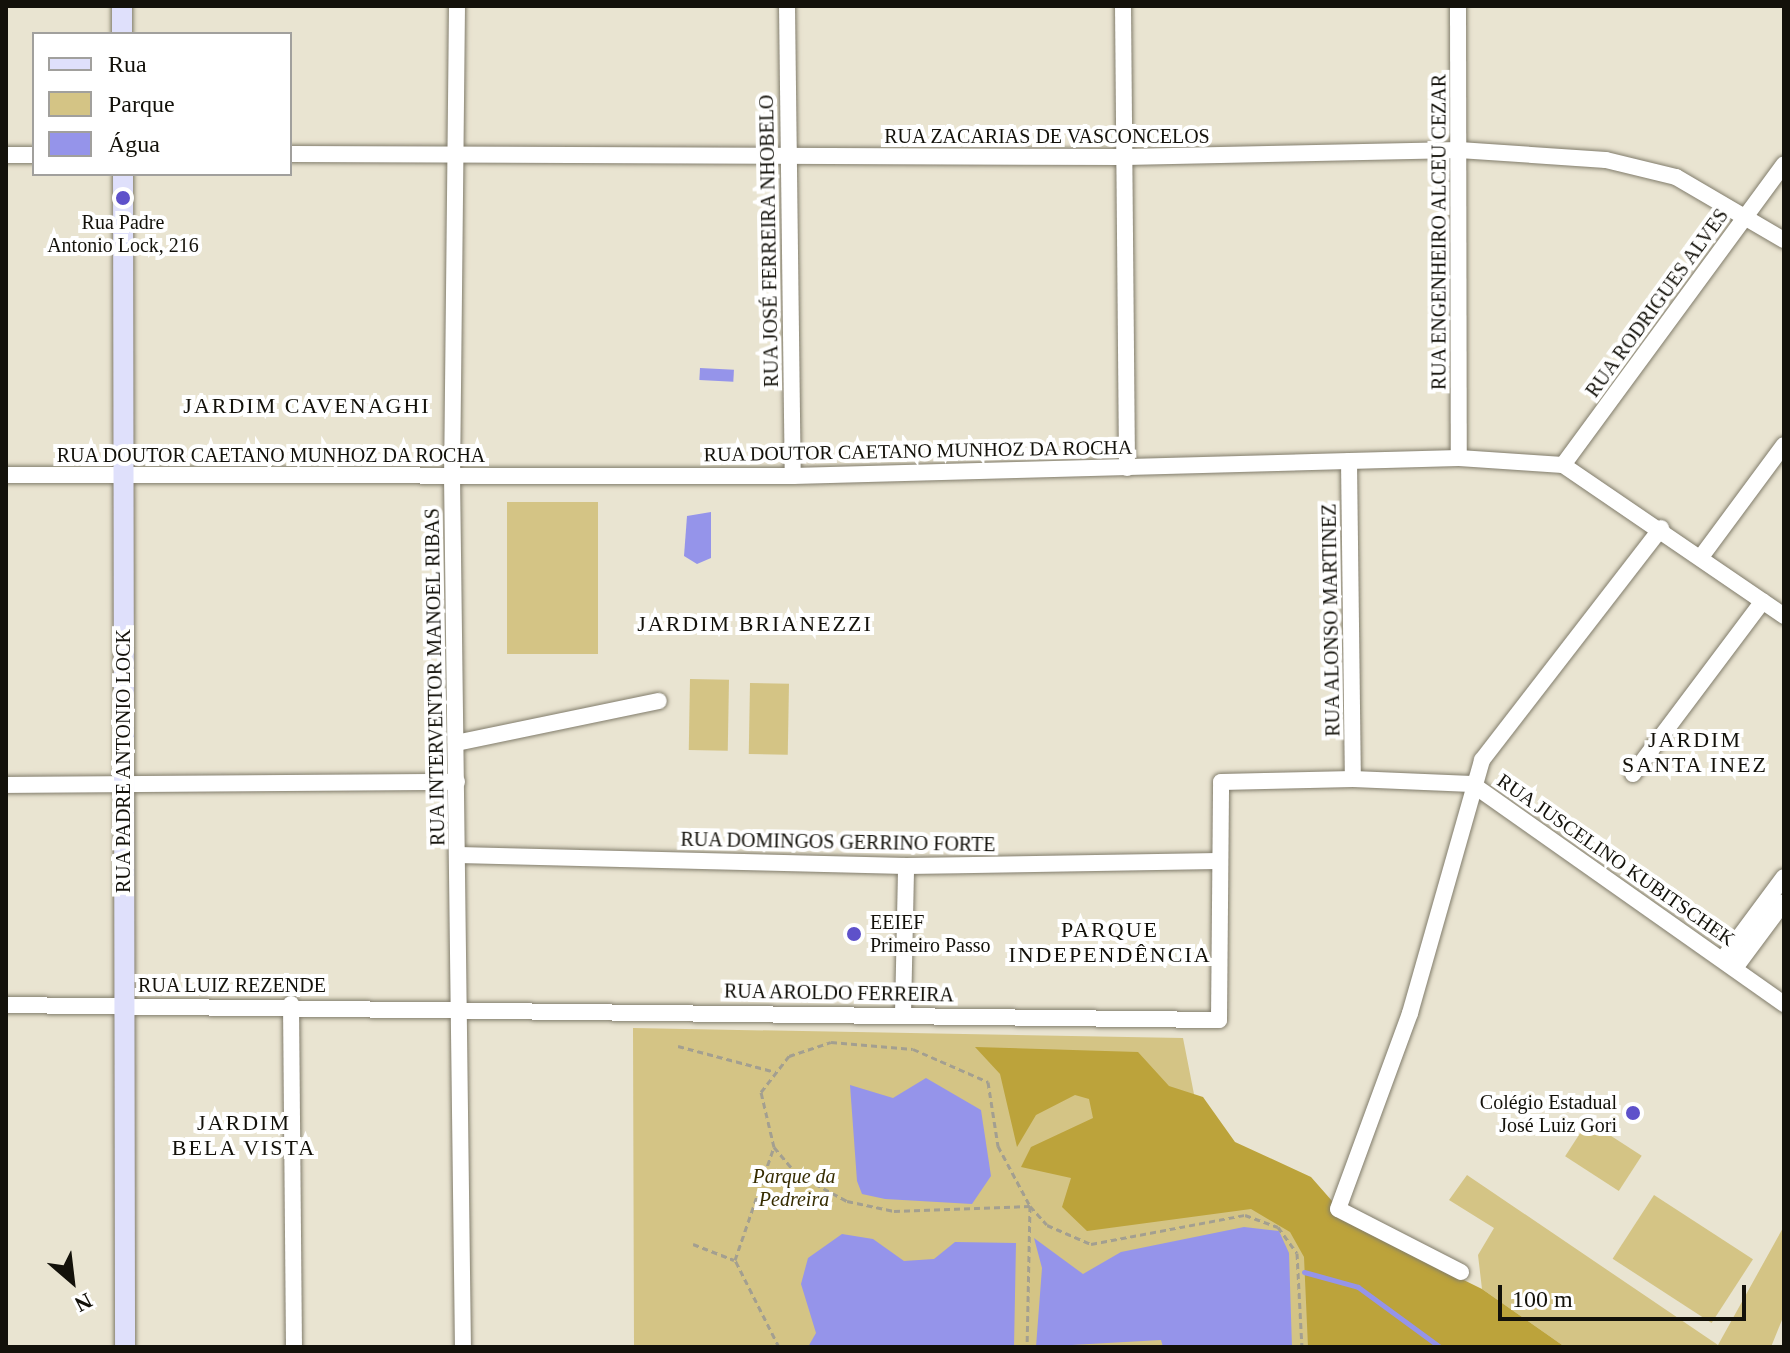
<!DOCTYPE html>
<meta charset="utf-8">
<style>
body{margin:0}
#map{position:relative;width:1790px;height:1353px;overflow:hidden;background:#e9e4d1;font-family:Georgia,serif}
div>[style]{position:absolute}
.green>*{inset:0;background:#d4c485;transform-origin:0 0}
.forest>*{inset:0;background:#bca33b}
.water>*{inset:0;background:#9594ea;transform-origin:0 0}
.stream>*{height:5px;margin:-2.5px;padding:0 2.5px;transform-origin:2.5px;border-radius:2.5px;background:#9594ea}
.path>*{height:3px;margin-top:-1.5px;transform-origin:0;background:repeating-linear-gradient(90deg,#a39f90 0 6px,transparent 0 10px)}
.roads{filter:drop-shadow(0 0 2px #817c6b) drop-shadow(0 0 2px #817c6b)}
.minor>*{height:16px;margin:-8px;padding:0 8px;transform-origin:8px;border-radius:8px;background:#fff}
.major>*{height:20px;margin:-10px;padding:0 10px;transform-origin:10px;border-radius:10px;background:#dfe0fb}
.dots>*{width:22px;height:22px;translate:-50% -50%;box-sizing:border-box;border:4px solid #fff;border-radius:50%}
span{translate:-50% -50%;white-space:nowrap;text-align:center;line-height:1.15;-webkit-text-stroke:8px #fff;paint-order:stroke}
.street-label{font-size:20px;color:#13110a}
.poi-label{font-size:20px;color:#13110a}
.left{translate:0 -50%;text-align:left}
.right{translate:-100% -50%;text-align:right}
.park-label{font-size:20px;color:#362c00;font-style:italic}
.neighbourhood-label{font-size:22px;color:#13110a;letter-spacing:2px}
.frame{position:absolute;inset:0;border:8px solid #13110a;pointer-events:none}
.legend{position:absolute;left:32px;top:32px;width:260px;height:144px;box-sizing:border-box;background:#fff;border:2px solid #a1a09d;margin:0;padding:10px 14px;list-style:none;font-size:24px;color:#13110a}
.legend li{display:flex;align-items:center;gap:16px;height:40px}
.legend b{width:40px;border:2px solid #a1a09d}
.north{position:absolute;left:32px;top:1241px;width:80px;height:80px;-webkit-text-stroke:6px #fff;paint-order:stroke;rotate:152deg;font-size:22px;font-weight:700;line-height:32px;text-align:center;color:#13110a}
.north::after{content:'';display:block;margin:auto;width:28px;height:36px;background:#13110a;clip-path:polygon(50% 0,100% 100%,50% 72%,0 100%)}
.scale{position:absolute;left:1498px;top:1285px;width:248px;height:36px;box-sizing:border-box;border:4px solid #13110a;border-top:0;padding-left:10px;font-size:24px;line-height:28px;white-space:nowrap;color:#13110a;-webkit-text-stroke:6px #fff;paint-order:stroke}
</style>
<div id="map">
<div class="green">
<div style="left:507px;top:502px;width:91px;height:152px"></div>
<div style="left:690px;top:679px;width:39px;height:71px;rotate:1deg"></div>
<div style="left:750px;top:683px;width:39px;height:71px;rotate:1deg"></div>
<div style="clip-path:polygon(633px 1028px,1183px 1038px,1203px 1140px,1305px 1182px,1333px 1347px,634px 1347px)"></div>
<div style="left:1588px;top:1121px;width:64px;height:42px;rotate:33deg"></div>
<div style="clip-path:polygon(1467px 1175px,1718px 1345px,1784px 1226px,1784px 1315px,1771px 1347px,1565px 1347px,1482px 1289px,1478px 1255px,1494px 1228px,1449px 1200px)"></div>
<div style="left:1654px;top:1195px;width:118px;height:76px;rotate:33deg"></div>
</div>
<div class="forest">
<div style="clip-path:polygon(975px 1047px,1138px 1052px,1169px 1086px,1203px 1097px,1235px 1142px,1311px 1177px,1354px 1226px,1482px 1289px,1565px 1347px,1308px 1347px,1304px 1257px,1290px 1232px,1251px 1209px,1087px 1231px,1062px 1207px,1071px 1178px,1021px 1167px,1031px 1147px,1093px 1118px,1089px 1099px,1075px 1095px,1036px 1115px,1017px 1147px,1000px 1074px)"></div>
</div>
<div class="water">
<div style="left:700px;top:368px;width:34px;height:12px;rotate:3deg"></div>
<div style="clip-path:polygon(711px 512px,711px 558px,697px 564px,684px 556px,687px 516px)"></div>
<div style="clip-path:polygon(926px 1078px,981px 1110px,991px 1176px,972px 1204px,885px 1199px,862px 1194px,857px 1181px,850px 1085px,893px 1098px)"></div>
<div style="clip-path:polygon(1244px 1227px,1279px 1231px,1289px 1253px,1292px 1347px,1163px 1347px,1161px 1340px,1036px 1347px,1042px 1268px,1034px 1238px,1083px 1274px,1121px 1252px)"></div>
<div style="clip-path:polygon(842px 1234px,873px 1239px,904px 1261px,934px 1259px,955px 1242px,1016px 1243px,1014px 1347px,808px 1347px,816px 1333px,801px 1284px,808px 1258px)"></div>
</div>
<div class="stream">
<div style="left:1304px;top:1272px;width:56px;rotate:15.5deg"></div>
<div style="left:1358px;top:1287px;width:102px;rotate:36.2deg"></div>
</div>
<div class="path">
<div style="left:678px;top:1046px;width:101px;rotate:14.9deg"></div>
<div style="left:774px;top:1147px;width:35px;rotate:50deg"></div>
<div style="left:797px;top:1174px;width:57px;rotate:28.4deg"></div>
<div style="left:847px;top:1201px;width:48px;rotate:12deg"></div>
<div style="left:894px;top:1211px;width:136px;rotate:-2.1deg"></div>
<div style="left:1030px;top:1206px;width:141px;rotate:91.2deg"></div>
<div style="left:693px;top:1244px;width:44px;rotate:21.3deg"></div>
<div style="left:779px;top:1347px;width:97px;rotate:-116.8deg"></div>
<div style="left:735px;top:1260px;width:120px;rotate:-71deg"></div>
<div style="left:774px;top:1147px;width:57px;rotate:-103.3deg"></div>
<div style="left:761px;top:1092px;width:46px;rotate:-52.1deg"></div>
<div style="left:789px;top:1056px;width:44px;rotate:-18.4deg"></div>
<div style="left:831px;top:1042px;width:82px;rotate:4.9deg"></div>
<div style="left:913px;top:1049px;width:82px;rotate:23.7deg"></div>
<div style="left:988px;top:1082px;width:65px;rotate:81.1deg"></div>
<div style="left:998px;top:1146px;width:68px;rotate:61.9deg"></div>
<div style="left:1030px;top:1206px;width:25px;rotate:48deg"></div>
<div style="left:1047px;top:1225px;width:48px;rotate:23.4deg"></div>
<div style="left:1091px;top:1244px;width:157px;rotate:-10.7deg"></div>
<div style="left:1245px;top:1215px;width:35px;rotate:20deg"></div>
<div style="left:1278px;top:1227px;width:32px;rotate:54deg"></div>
<div style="left:1297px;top:1253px;width:94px;rotate:87deg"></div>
</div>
<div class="roads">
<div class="minor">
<div style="left:457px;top:6px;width:469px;rotate:90.6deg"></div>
<div style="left:452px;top:475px;width:872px;rotate:89.28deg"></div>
<div style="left:787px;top:6px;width:470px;rotate:89.3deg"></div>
<div style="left:1123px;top:6px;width:462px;rotate:89.5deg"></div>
<div style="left:1458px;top:6px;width:452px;rotate:89.9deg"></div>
<div style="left:290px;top:154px;width:835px;rotate:0.21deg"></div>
<div style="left:1125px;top:157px;width:334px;rotate:-1.2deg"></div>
<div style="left:1459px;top:150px;width:147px;rotate:3.9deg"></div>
<div style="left:1606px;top:160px;width:72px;rotate:13.7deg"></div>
<div style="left:1676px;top:177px;width:125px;rotate:30.3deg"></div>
<div style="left:6px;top:155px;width:28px"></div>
<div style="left:1349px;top:461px;width:318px;rotate:89.3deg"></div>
<div style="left:1563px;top:465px;width:373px;rotate:-53.7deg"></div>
<div style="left:6px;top:475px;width:787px;rotate:0.07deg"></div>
<div style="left:793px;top:476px;width:666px;rotate:-1.55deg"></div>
<div style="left:1459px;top:458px;width:104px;rotate:3.9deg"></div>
<div style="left:1563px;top:465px;width:268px;rotate:34.3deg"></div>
<div style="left:1701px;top:557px;width:139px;rotate:-53.5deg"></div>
<div style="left:456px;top:743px;width:207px;rotate:-11.7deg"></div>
<div style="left:1633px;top:774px;width:216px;rotate:-53.1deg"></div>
<div style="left:6px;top:785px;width:451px;rotate:-0.4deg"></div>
<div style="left:458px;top:855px;width:448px;rotate:1.4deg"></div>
<div style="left:906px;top:866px;width:312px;rotate:-0.9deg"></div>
<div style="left:1723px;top:959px;width:102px;rotate:-53.4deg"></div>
<div style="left:1735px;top:968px;width:82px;rotate:-53.4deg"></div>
<div style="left:291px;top:1004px;width:343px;rotate:89.5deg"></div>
<div style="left:6px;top:1005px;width:1213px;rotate:0.71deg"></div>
<div style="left:1219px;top:1020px;width:238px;rotate:-89.5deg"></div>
<div style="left:1221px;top:782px;width:132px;rotate:-1.3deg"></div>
<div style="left:1353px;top:779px;width:119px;rotate:2.4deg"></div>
<div style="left:1472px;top:784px;width:382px;rotate:35.2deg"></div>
<div style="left:903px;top:1014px;width:148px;rotate:-88.8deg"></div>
<div style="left:1461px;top:1272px;width:138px;rotate:-152.9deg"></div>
<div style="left:1338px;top:1209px;width:209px;rotate:-69.8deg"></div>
<div style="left:1410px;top:1013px;width:263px;rotate:-74.1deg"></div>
<div style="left:1482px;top:760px;width:293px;rotate:-52.3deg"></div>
</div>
<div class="major">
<div style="left:122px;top:6px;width:28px;rotate:90deg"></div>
<div style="left:123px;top:174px;width:1173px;rotate:89.9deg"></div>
</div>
</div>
<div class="dots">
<div style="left:123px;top:198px;background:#5e51ca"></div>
<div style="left:854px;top:934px;background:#5e51ca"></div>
<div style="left:1633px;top:1113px;background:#5e51ca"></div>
</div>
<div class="street-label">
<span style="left:1047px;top:136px">RUA ZACARIAS DE VASCONCELOS</span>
<span style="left:1439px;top:232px;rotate:-90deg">RUA ENGENHEIRO ALCEU CEZAR</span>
<span style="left:769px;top:241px;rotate:-91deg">RUA JOSÉ FERREIRA NHOBELO</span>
<span style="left:1657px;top:303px;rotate:-54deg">RUA RODRIGUES ALVES</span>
<span style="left:918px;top:451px;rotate:-1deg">RUA DOUTOR CAETANO MUNHOZ DA ROCHA</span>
<span style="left:271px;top:455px">RUA DOUTOR CAETANO MUNHOZ DA ROCHA</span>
<span style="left:1331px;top:620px;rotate:-91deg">RUA ALONSO MARTINEZ</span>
<span style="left:435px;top:677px;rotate:-91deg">RUA INTERVENTOR MANOEL RIBAS</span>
<span style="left:123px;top:761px;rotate:-90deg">RUA PADRE ANTONIO LOCK</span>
<span style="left:838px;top:842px;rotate:1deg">RUA DOMINGOS GERRINO FORTE</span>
<span style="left:1616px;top:860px;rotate:35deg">RUA JUSCELINO KUBITSCHEK</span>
<span style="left:232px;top:985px">RUA LUIZ REZENDE</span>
<span style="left:839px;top:993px;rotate:1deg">RUA AROLDO FERREIRA</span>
</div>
<div class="poi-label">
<span style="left:123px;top:234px">Rua Padre<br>Antonio Lock, 216</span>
<span class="left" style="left:870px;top:934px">EEIEF<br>Primeiro Passo</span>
<span class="right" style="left:1617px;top:1114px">Colégio Estadual<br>José Luiz Gori</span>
</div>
<div class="park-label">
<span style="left:794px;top:1188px">Parque da<br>Pedreira</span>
</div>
<div class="neighbourhood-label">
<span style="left:307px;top:406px">JARDIM CAVENAGHI</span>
<span style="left:755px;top:624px">JARDIM BRIANEZZI</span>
<span style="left:1695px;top:752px">JARDIM<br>SANTA INEZ</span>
<span style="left:1110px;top:942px">PARQUE<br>INDEPENDÊNCIA</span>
<span style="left:244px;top:1135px">JARDIM<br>BELA VISTA</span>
</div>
<div class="frame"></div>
<ul class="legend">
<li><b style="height:10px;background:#dfe0fb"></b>Rua</li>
<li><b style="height:22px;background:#d4c485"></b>Parque</li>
<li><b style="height:22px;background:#9594ea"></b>Água</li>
</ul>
<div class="north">N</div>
<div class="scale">100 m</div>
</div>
